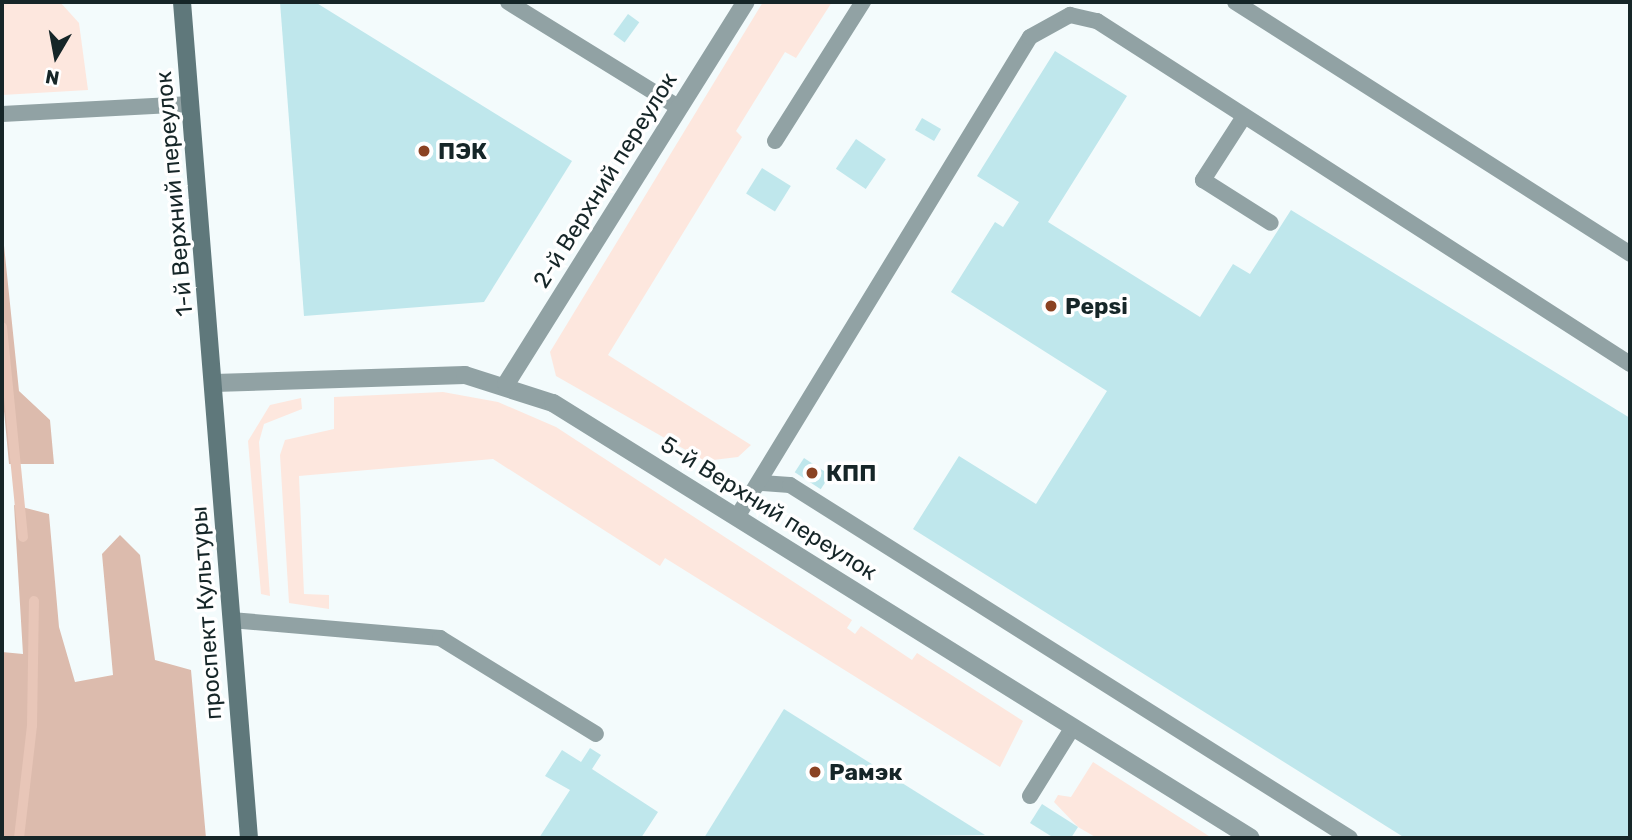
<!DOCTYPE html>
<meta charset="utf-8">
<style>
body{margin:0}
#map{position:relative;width:1632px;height:840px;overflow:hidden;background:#f3fbfc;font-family:Rubik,sans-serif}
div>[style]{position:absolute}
.green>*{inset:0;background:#fde7de}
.forest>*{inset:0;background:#dcbbad}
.stream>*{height:10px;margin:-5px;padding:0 5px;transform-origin:5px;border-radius:5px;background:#e8c6b8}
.building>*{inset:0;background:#bfe7ec;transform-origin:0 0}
.lane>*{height:16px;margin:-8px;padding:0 8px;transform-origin:8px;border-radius:8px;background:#91a2a4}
.street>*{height:18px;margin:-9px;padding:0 9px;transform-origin:9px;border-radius:9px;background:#91a2a4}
.secondary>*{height:18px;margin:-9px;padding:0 9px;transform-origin:9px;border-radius:9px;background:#5f787b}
.dots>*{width:19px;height:19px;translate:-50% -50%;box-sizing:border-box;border:4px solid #fff;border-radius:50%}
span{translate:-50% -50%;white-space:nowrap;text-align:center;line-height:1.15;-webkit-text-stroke:7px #fff;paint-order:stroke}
.poi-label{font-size:23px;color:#162628;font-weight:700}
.left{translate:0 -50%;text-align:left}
.street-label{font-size:23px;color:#162628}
.frame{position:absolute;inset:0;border:4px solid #162628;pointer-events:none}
.north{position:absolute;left:21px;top:21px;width:70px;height:70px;-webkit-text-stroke:5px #fff;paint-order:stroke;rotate:190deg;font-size:19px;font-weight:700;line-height:28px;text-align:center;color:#162628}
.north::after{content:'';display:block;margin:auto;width:24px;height:32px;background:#162628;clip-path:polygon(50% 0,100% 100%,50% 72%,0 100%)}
</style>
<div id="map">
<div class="green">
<div style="clip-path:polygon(2px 2px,60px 2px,79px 23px,88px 90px,2px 95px)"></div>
<div style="clip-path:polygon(763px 2px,832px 2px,796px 58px,785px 52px,736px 131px,742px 137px,608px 355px,751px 445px,738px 457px,705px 461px,556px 376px,550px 352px)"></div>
<div style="clip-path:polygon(443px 392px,498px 402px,556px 427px,852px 620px,847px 628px,855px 634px,861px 626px,912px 660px,917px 653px,1023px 721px,1000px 767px,665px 558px,660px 566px,493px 459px,299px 476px,304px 594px,329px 595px,329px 609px,289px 603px,280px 455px,285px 440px,334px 429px,334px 397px)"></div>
<div style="clip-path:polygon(301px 398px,302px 409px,264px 424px,259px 442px,270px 596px,261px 594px,248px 441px,270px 405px)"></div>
<div style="clip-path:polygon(1093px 762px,1212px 838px,1097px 838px,1078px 827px,1054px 802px,1058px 795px,1071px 797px)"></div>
</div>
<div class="forest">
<div style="clip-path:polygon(2px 226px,19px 391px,50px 420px,54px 464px,9px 464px,2px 390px)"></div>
<div style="clip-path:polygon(14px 505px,49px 514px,59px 627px,75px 682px,113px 675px,102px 554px,120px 535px,140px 555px,155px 660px,191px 670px,206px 838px,2px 838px,2px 652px,23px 654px)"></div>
</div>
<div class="stream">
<div style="left:2px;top:327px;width:211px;rotate:84.3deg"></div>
<div style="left:19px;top:838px;width:113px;rotate:-83.4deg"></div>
<div style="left:32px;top:726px;width:125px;rotate:-89.1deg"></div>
</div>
<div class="building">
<div style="clip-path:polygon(280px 2px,315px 2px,572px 161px,484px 302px,304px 316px)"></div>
<div style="left:628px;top:14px;width:14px;height:25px;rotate:36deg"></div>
<div style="clip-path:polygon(1055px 51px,1127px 96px,1048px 222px,1200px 317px,1233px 264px,1250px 274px,1291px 210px,1630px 418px,1630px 838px,1405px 838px,913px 529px,959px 456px,1036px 504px,1107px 391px,951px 292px,995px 222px,1003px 227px,1019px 202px,977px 176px)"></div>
<div style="left:922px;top:118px;width:22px;height:14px;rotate:30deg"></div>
<div style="left:856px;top:139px;width:36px;height:36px;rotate:34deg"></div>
<div style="left:762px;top:168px;width:34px;height:30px;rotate:32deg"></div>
<div style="left:804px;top:458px;width:31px;height:17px;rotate:33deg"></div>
<div style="clip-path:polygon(784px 709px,985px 835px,704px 838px)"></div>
<div style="clip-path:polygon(590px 748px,601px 755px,592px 769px,658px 812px,641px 838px,539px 838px,570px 790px,545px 776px,562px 750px,581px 762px)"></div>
<div style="clip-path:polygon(1042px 804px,1078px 827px,1071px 838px,1054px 838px,1030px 823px)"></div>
</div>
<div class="lane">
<div style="left:508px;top:2px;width:200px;rotate:31.7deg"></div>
<div style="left:1235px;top:2px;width:469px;rotate:32.5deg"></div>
<div style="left:2px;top:114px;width:189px;rotate:-3deg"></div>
<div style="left:1243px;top:118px;width:74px;rotate:122.8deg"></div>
<div style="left:1203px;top:180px;width:80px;rotate:32.3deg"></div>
<div style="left:775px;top:141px;width:165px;rotate:-57.7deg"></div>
<div style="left:761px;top:483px;width:29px;rotate:4deg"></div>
<div style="left:790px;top:485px;width:662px;rotate:32.23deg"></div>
<div style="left:737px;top:517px;width:562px;rotate:-58.6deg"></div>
<div style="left:1030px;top:37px;width:46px;rotate:-28.8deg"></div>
<div style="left:1070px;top:15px;width:28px;rotate:13deg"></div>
<div style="left:1097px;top:21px;width:634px;rotate:32.76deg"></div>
<div style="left:231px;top:620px;width:210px;rotate:4.9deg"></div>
<div style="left:440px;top:638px;width:183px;rotate:31.6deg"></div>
<div style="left:1030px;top:796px;width:81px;rotate:-58.1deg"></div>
</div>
<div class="street">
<div style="left:214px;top:383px;width:251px;rotate:-1.8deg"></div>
<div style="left:465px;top:375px;width:92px;rotate:17.7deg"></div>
<div style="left:553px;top:403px;width:822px;rotate:31.93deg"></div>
<div style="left:506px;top:384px;width:451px;rotate:-57.9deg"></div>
</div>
<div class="secondary">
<div style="left:182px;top:2px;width:839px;rotate:85.42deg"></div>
</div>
<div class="dots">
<div style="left:424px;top:151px;background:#8a4222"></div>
<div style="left:1051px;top:306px;background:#8a4222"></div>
<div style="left:812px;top:473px;background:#8a4222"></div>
<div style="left:815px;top:772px;background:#8a4222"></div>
</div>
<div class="poi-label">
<span class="left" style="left:438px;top:151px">ПЭК</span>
<span class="left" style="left:1065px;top:306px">Pepsi</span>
<span class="left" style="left:826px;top:473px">КПП</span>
<span class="left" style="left:829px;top:772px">Рамэк</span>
</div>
<div class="street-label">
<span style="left:605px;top:180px;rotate:-58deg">2-й Верхний переулок</span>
<span style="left:174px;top:194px;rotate:-95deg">1-й Верхний переулок</span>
<span style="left:769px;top:508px;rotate:32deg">5-й Верхний переулок</span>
<span style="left:206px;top:613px;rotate:-94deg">проспект Культуры</span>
</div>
<div class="frame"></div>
<div class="north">N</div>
</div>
